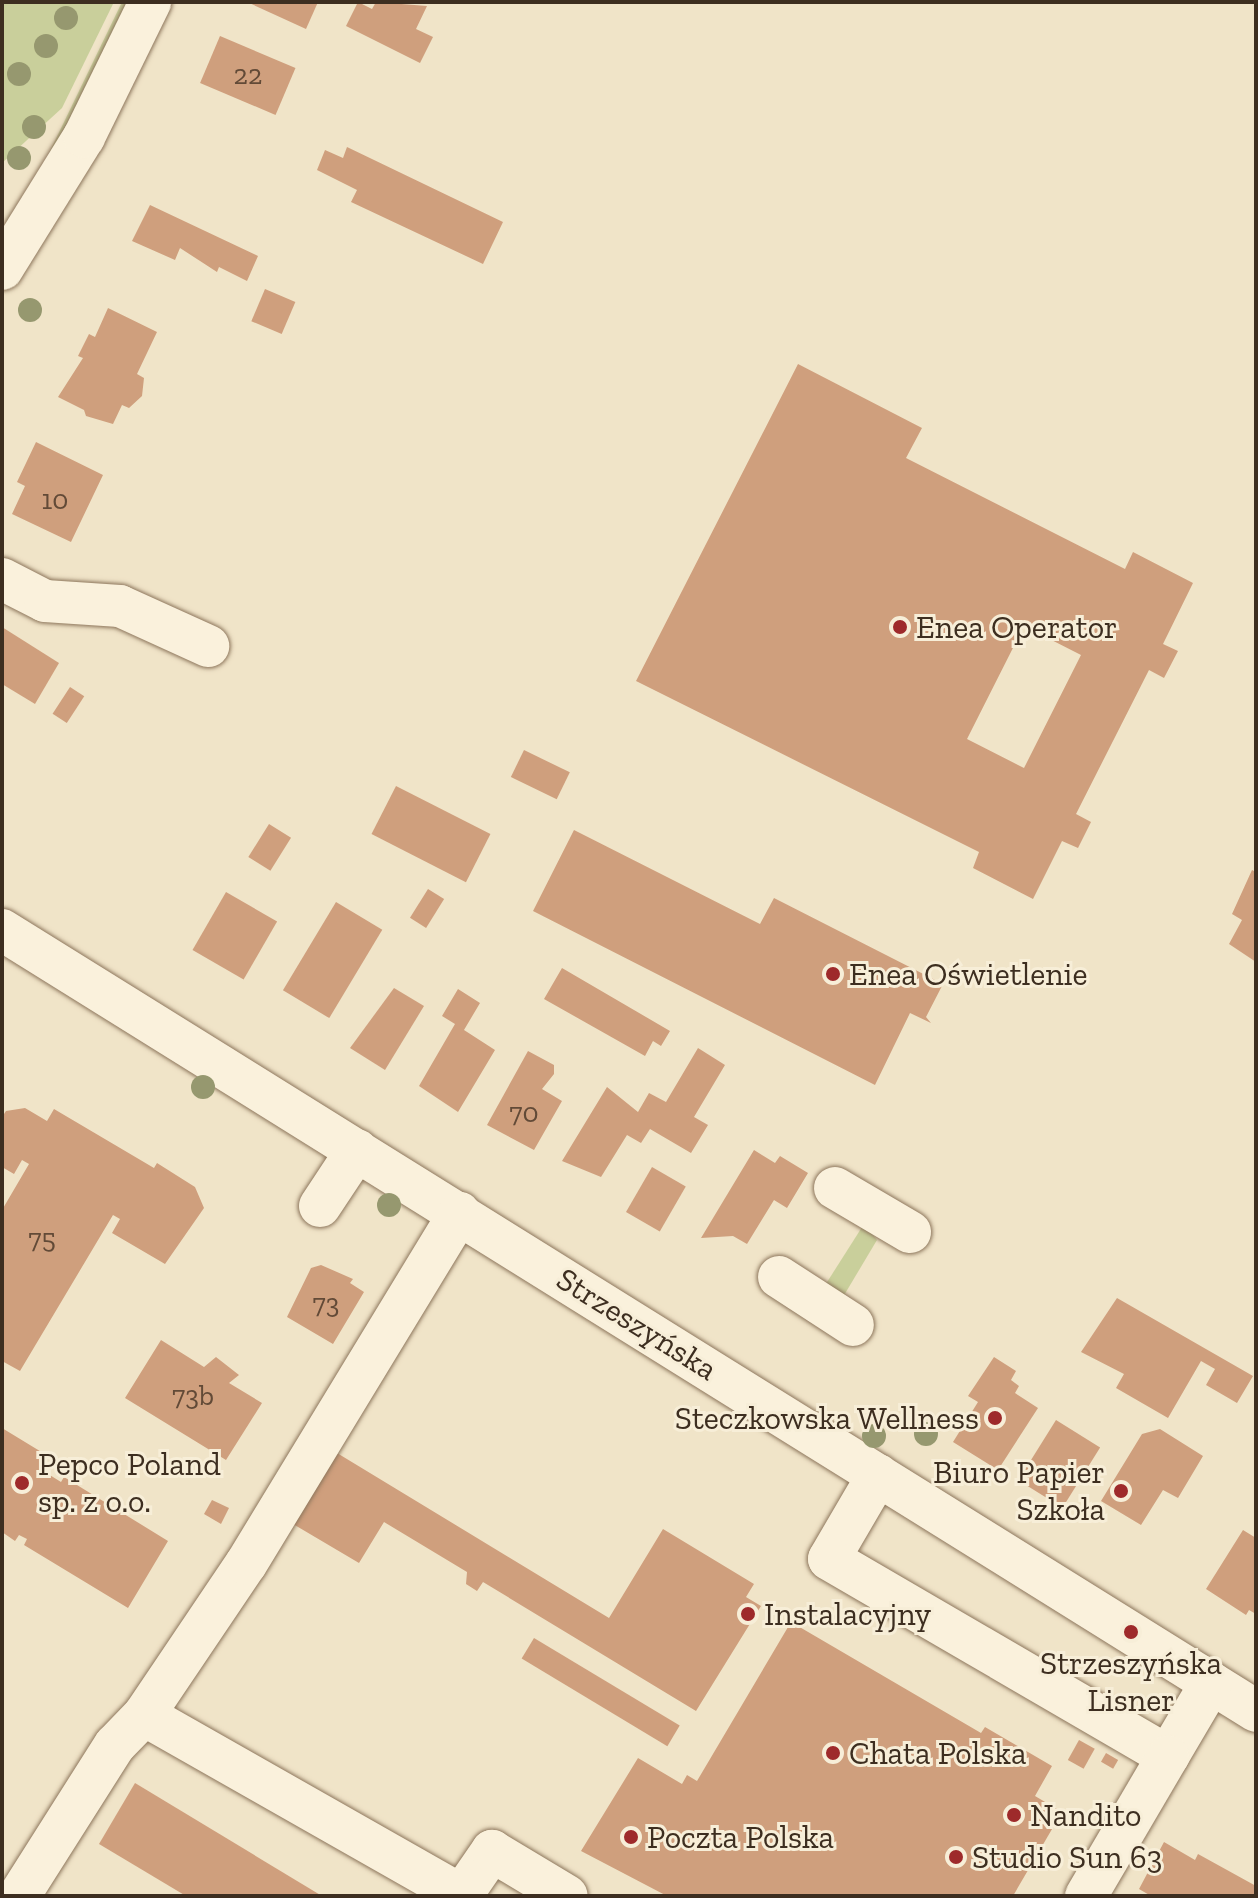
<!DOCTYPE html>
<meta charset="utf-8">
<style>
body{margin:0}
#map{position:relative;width:1258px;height:1898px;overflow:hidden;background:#f0e4c8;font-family:"Zilla Slab",serif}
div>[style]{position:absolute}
.green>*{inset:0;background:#c9cf9b}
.building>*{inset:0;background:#cf9f7d;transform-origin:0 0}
.roads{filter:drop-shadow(0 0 2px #8d765c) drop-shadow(0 0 2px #8d765c)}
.minor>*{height:42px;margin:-21px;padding:0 21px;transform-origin:21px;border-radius:21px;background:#faf1dc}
.trees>*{width:24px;height:24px;margin:-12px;border-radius:50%;background:#96986f}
.dots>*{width:22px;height:22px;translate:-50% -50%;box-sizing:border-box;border:4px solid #f7eed8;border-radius:50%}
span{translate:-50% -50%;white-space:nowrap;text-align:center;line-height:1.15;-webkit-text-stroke:6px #f7eed8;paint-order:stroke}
.number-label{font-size:28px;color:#624a37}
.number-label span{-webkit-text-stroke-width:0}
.poi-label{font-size:32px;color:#3d2e20}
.left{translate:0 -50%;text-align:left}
.right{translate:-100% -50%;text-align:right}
.street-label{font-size:32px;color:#3d2e20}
.frame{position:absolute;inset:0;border:4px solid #3d2e20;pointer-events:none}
</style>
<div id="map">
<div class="green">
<div style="clip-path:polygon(2px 2px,114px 2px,62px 108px,2px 163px)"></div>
<div style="clip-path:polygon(122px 2px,134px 2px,35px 182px)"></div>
<div style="clip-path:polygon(864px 1224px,877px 1240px,843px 1297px,822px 1290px)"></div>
</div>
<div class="building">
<div style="clip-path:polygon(247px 2px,318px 2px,306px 29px)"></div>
<div style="clip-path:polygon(358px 2px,372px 9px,376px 2px,427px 6px,416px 29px,433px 37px,420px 63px,346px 26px)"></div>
<div style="left:220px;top:36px;width:82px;height:51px;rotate:23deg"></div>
<div style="clip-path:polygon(347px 147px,503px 222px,483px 264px,351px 202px,357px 190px,317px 170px,325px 150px,343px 158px)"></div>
<div style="clip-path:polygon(150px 205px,258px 256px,247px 281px,219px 267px,217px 272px,180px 248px,175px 260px,132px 241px)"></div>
<div style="left:265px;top:289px;width:33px;height:35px;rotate:23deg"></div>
<div style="clip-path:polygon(108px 308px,157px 332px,137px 374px,144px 378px,142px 396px,129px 408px,122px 405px,113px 424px,86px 416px,84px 410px,58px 397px,83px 358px,78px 356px,89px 334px,95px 337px)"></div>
<div style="clip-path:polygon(evenodd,798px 364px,922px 428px,906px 458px,1125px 569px,1133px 552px,1193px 583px,1163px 644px,1178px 651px,1164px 678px,1149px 670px,1076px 814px,1091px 822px,1078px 848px,1062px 841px,1033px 899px,973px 868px,979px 852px,636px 681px,798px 364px,1024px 626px,1081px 655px,1024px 768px,967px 739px,1024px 626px)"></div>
<div style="clip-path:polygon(36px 442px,103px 475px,71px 542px,12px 514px,25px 486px,17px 482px)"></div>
<div style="clip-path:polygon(2px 627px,59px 663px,35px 704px,2px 684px)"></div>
<div style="left:70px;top:687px;width:17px;height:32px;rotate:33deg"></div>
<div style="left:524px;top:750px;width:51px;height:30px;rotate:26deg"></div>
<div style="left:396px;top:786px;width:106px;height:54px;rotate:27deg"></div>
<div style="left:269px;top:824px;width:26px;height:39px;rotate:32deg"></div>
<div style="clip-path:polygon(574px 830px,760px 924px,774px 898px,943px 984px,926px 1017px,931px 1023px,910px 1013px,875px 1085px,533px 911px)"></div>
<div style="clip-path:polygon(1252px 870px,1256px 872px,1256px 962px,1229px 944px,1242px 920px,1232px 914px)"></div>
<div style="left:428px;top:889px;width:19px;height:34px;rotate:32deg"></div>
<div style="left:226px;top:892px;width:59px;height:67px;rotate:30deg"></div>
<div style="left:336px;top:902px;width:54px;height:103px;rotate:31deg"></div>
<div style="clip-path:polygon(562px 968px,670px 1031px,661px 1046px,653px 1041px,645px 1056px,544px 999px)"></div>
<div style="clip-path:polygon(394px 988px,424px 1006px,385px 1070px,350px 1048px)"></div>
<div style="clip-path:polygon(458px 989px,480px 1003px,464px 1030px,495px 1050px,458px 1112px,419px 1086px,455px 1024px,442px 1016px)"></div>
<div style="clip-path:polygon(698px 1048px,725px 1065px,694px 1117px,708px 1125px,691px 1153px,650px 1129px,641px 1143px,627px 1135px,601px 1177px,562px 1161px,607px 1087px,638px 1112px,649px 1093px,666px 1102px)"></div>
<div style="clip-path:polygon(528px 1051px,554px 1065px,554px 1074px,542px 1089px,562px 1101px,534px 1150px,487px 1125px)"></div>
<div style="clip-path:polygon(25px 1108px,47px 1121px,54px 1109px,154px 1168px,157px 1163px,195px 1187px,204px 1208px,165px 1264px,112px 1233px,120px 1219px,113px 1215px,20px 1371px,2px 1361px,2px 1210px,29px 1164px,22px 1160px,14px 1174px,2px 1167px,2px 1117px,6px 1111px)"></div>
<div style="clip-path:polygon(754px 1150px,775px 1163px,780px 1156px,808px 1173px,787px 1208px,774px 1200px,747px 1244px,733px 1236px,701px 1238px)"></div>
<div style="left:652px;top:1167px;width:39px;height:52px;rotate:30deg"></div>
<div style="clip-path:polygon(321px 1265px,353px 1279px,350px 1283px,364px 1292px,333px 1344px,287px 1317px,311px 1268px)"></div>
<div style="clip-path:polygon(1117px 1298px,1253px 1376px,1237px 1403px,1206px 1385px,1215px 1369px,1201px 1361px,1168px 1418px,1116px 1388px,1124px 1374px,1081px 1352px)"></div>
<div style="clip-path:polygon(161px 1340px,204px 1367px,216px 1357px,239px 1375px,229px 1383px,262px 1403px,226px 1460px,125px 1398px)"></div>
<div style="clip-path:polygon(994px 1357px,1016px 1371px,1011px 1380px,1019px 1386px,1015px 1393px,1038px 1408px,998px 1470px,953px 1442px,978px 1402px,968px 1396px)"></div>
<div style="left:1056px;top:1420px;width:52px;height:71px;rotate:32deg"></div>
<div style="clip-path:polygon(2px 1428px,48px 1456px,40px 1469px,61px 1482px,64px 1477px,168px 1541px,128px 1608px,24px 1545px,27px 1539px,19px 1535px,15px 1541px,2px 1532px)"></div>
<div style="clip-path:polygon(1160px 1429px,1203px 1456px,1178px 1498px,1163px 1490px,1141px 1525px,1101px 1501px,1142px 1434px)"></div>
<div style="clip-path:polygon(337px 1453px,609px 1618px,663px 1529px,754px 1584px,746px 1597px,761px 1606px,696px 1711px,483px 1582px,477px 1591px,466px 1584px,467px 1572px,384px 1522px,359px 1563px,293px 1524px)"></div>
<div style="clip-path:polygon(212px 1500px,229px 1508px,221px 1524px,204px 1514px)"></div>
<div style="clip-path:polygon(1243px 1530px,1256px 1538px,1256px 1614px,1249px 1610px,1246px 1615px,1206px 1589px)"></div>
<div style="left:837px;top:1611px;width:12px;height:12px;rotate:31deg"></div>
<div style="clip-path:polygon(791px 1622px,981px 1733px,985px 1727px,1052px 1766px,1035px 1796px,1062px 1812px,1013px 1896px,667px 1896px,581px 1851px,638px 1758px,682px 1784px,687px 1775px,697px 1781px)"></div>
<div style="left:534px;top:1638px;width:170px;height:24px;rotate:31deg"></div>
<div style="left:1079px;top:1740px;width:18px;height:23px;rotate:29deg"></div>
<div style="left:1106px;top:1753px;width:14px;height:10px;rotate:30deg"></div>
<div style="clip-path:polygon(135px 1783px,322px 1896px,186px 1896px,99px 1844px)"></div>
<div style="clip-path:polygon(1164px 1842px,1195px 1860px,1198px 1854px,1256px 1886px,1256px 1896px,1151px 1896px,1139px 1889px)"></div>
</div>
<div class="roads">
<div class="minor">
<div style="left:2px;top:269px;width:155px;rotate:-58.2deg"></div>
<div style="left:84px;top:137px;width:150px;rotate:-63.9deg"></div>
<div style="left:2px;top:579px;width:48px;rotate:27.1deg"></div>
<div style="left:45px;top:601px;width:75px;rotate:3.8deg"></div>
<div style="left:120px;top:606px;width:97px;rotate:24.4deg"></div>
<div style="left:2px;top:930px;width:1477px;rotate:31.91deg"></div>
<div style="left:835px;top:1188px;width:87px;rotate:30.4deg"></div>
<div style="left:320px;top:1206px;width:67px;rotate:-56.5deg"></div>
<div style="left:779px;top:1277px;width:88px;rotate:33deg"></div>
<div style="left:878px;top:1475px;width:97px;rotate:120.3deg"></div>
<div style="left:829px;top:1559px;width:392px;rotate:30.2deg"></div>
<div style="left:1168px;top:1756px;width:85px;rotate:-59.5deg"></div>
<div style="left:144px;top:1715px;width:182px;rotate:-56deg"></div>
<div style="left:246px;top:1564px;width:411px;rotate:-58.7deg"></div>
<div style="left:19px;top:1896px;width:179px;rotate:-57.6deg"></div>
<div style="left:115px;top:1745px;width:42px;rotate:-46deg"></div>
<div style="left:144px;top:1715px;width:365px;rotate:29.6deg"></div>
<div style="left:461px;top:1896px;width:55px;rotate:-55.4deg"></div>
<div style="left:492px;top:1851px;width:87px;rotate:31deg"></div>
<div style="left:1086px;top:1896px;width:162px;rotate:-59.6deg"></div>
</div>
</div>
<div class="trees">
<div style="left:66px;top:18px"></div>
<div style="left:46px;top:46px"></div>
<div style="left:19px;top:74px"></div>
<div style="left:34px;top:127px"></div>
<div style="left:19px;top:158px"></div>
<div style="left:30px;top:310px"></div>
<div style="left:203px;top:1087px"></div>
<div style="left:389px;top:1205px"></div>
<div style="left:926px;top:1434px"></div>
<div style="left:874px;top:1436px"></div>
</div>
<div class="dots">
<div style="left:900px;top:627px;background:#9e2a2b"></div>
<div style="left:833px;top:974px;background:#9e2a2b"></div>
<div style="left:995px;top:1418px;background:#9e2a2b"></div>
<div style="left:22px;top:1483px;background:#9e2a2b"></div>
<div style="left:1121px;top:1491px;background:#9e2a2b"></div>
<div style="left:748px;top:1614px;background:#9e2a2b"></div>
<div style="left:1131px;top:1632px;background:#9e2a2b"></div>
<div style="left:833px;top:1753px;background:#9e2a2b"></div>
<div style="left:1014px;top:1815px;background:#9e2a2b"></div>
<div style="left:631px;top:1837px;background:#9e2a2b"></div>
<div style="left:956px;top:1857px;background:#9e2a2b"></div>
</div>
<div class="number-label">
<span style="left:248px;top:75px">22</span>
<span style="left:55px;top:500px">10</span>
<span style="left:524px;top:1113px">70</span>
<span style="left:42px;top:1239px">75</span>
<span style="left:326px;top:1304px">73</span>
<span style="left:193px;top:1396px">73b</span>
</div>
<div class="poi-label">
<span class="left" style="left:916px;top:627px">Enea Operator</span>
<span class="left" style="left:849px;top:974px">Enea Oświetlenie</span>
<span class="right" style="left:979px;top:1418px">Steczkowska Wellness</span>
<span class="left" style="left:38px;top:1483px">Pepco Poland<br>sp. z o.o.</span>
<span class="right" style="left:1105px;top:1491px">Biuro Papier<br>Szkoła</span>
<span class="left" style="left:764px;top:1614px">Instalacyjny</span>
<span style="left:1131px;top:1682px">Strzeszyńska<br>Lisner</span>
<span class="left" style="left:849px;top:1753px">Chata Polska</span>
<span class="left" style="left:1030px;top:1815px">Nandito</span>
<span class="left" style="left:647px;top:1837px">Poczta Polska</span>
<span class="left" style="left:972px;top:1857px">Studio Sun 63</span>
</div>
<div class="street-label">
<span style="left:637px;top:1324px;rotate:32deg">Strzeszyńska</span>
</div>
<div class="frame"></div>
</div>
